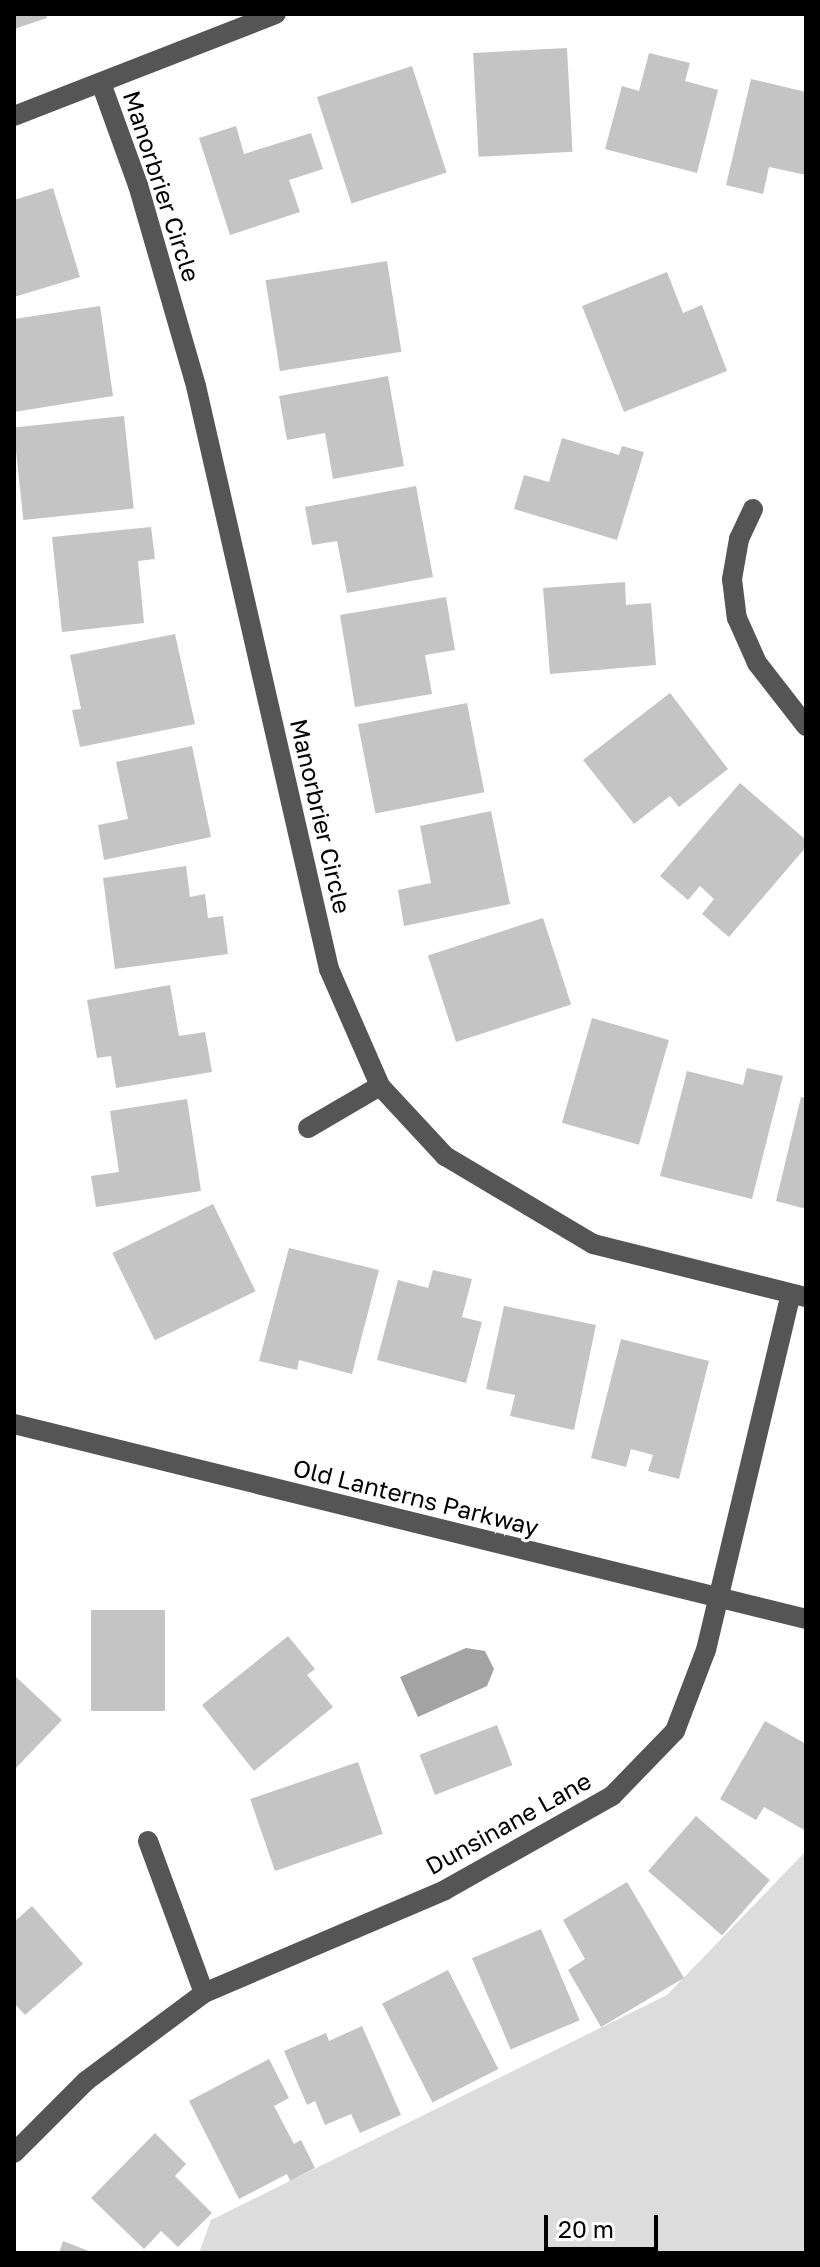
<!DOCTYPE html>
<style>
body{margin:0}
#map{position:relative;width:820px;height:2267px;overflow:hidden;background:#fff;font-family:"Golos Text",sans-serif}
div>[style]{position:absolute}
.green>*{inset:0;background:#dcdcdc}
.water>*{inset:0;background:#a3a3a3}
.building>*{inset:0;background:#c4c4c4;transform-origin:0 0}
.minor>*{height:20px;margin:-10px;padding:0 10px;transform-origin:10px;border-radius:10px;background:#555}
span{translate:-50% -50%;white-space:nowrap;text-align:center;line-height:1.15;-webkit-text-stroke:6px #fff;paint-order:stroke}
.street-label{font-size:24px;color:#000}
.frame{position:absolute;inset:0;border:16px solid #000;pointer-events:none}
.scale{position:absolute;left:544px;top:2215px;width:114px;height:36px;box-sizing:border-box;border:4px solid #000;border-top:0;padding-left:10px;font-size:24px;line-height:28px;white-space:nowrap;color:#000;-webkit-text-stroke:6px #fff;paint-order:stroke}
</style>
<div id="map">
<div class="green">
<div style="clip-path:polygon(806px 1851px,806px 2253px,199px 2253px,211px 2220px,667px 1995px)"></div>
</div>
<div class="water">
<div style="clip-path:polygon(466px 1648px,485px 1651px,494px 1669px,487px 1686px,418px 1717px,400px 1677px)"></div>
</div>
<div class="building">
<div style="clip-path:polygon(14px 14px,46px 14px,47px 18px,14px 29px)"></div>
<div style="left:567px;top:48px;width:104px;height:94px;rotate:87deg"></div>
<div style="clip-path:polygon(649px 53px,690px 63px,685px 81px,718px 90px,697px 173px,605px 149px,622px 86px,639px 91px)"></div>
<div style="left:412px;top:66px;width:112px;height:100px;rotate:72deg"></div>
<div style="clip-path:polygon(751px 79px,806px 92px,806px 175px,769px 167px,763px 194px,726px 185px)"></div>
<div style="clip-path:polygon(236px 126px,244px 154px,311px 133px,323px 169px,289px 180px,300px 212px,230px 235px,199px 138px)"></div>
<div style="clip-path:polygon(53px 188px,80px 277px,14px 297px,14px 200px)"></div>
<div style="left:387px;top:261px;width:92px;height:123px;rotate:81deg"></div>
<div style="clip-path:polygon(667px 272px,683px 313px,702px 305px,727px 371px,624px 412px,582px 306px)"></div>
<div style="clip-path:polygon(100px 306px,113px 396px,14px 412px,14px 319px)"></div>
<div style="clip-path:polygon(388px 376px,404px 466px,333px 479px,325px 433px,287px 440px,279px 396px)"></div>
<div style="left:124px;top:416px;width:93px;height:111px;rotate:84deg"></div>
<div style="clip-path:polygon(562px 438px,619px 455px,622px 446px,644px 452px,617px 540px,514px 509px,524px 475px,549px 482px)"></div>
<div style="clip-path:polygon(416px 486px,433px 577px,347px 593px,337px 541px,312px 545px,305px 507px)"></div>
<div style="clip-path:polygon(151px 527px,155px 559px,138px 561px,144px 623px,62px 632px,52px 537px)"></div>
<div style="clip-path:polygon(625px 582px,626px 605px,651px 603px,656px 665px,550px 674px,543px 588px)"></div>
<div style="clip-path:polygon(446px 597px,455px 650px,425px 655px,432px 694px,355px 707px,340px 615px)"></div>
<div style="clip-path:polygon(175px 634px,195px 724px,80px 747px,72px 710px,81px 709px,70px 655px)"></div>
<div style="clip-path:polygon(670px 693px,728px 769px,679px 807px,670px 796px,634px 824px,583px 760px)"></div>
<div style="left:467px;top:703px;width:91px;height:111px;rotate:79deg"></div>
<div style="clip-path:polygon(192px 746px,211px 837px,104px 860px,98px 825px,128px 819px,116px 762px)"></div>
<div style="clip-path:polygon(740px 783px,806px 840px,806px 847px,729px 937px,702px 914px,714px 899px,700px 886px,688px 900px,660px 876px)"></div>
<div style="clip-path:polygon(491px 811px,510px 904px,404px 926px,398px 890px,431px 883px,420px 826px)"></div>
<div style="clip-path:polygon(186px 866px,190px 897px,205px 894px,208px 918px,223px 916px,228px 954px,115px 969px,103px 878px)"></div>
<div style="left:543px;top:918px;width:91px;height:121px;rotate:72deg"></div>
<div style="clip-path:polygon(170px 985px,179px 1036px,205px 1032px,212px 1072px,116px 1088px,111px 1056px,97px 1058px,87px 1000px)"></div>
<div style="left:592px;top:1018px;width:80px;height:109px;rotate:16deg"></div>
<div style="clip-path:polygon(747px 1068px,783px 1076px,752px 1199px,660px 1176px,687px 1071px,743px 1085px)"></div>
<div style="clip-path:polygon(801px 1097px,806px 1098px,806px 1209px,776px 1201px)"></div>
<div style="clip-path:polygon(187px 1099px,201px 1191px,96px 1207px,91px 1176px,119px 1172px,110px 1111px)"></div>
<div style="left:213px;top:1204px;width:97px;height:112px;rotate:64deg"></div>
<div style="clip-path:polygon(289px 1248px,379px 1270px,352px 1374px,299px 1360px,297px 1370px,259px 1361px)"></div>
<div style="clip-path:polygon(433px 1270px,472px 1279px,462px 1317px,482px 1322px,466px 1383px,377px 1360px,398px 1280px,428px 1288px)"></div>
<div style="clip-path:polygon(504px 1306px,596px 1325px,574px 1430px,510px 1416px,515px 1395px,486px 1389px)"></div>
<div style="clip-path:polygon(621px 1339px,709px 1361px,679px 1479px,648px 1471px,653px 1455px,631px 1449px,626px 1467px,591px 1458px)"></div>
<div style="left:91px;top:1610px;width:74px;height:101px"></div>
<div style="clip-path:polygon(288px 1636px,315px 1669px,307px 1675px,333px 1707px,254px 1771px,202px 1705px)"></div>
<div style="clip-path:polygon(14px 1675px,62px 1720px,14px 1770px)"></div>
<div style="clip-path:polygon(765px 1721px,806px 1744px,806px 1831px,764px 1807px,756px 1820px,720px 1799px)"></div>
<div style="left:497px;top:1725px;width:43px;height:83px;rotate:69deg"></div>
<div style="left:358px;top:1762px;width:76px;height:114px;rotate:71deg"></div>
<div style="left:696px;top:1816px;width:98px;height:73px;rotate:41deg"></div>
<div style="clip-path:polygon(627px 1882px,684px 1978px,601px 2027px,568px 1970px,585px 1959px,563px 1920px)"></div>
<div style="clip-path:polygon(32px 1906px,83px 1964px,25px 2015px,14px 2003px,14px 1922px)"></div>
<div style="left:541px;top:1929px;width:99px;height:75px;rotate:67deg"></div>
<div style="left:448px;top:1970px;width:111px;height:74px;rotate:63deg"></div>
<div style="clip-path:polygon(362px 2026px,401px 2115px,360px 2133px,351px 2114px,325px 2125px,315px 2101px,307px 2105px,284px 2051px,326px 2033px,329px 2041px)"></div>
<div style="clip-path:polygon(269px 2059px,289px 2098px,274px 2106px,294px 2144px,301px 2140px,315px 2168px,290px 2181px,287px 2174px,239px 2199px,189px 2101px)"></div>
<div style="clip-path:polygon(155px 2133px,186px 2164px,175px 2176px,212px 2213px,178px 2247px,161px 2231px,144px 2249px,91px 2198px)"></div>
<div style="clip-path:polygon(63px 2241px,94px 2253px,59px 2253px)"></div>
</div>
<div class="minor">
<div style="left:101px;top:83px;width:109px;rotate:70.1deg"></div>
<div style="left:138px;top:185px;width:209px;rotate:73.9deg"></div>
<div style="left:196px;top:386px;width:598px;rotate:77.15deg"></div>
<div style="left:329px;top:969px;width:128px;rotate:66.4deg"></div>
<div style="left:380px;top:1086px;width:96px;rotate:47.1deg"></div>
<div style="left:445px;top:1156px;width:172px;rotate:30.7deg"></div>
<div style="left:593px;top:1244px;width:219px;rotate:14deg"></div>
<div style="left:14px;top:116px;width:281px;rotate:-21.3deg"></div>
<div style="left:753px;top:509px;width:33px;rotate:115deg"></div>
<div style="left:739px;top:539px;width:41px;rotate:99.9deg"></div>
<div style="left:732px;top:579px;width:39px;rotate:83deg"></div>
<div style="left:737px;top:618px;width:49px;rotate:66deg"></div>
<div style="left:757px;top:663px;width:80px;rotate:52.1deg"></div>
<div style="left:308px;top:1128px;width:83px;rotate:-30.3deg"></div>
<div style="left:14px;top:1424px;width:816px;rotate:13.83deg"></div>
<div style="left:148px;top:1841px;width:162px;rotate:69.8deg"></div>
<div style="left:14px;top:2153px;width:102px;rotate:-45deg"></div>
<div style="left:86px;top:2081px;width:147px;rotate:-36.7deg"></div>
<div style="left:204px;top:1993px;width:262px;rotate:-23.1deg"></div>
<div style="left:445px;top:1890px;width:192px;rotate:-29.4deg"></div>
<div style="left:612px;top:1796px;width:91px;rotate:-45.9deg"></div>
<div style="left:675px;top:1731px;width:87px;rotate:-69.1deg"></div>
<div style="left:706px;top:1650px;width:366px;rotate:-76.6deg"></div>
</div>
<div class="street-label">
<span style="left:162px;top:186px;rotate:72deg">Manorbrier Circle</span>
<span style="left:321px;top:816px;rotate:77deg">Manorbrier Circle</span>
<span style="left:416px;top:1497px;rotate:14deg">Old Lanterns Parkway</span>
<span style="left:508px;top:1823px;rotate:-29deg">Dunsinane Lane</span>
</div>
<div class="frame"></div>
<div class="scale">20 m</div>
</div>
